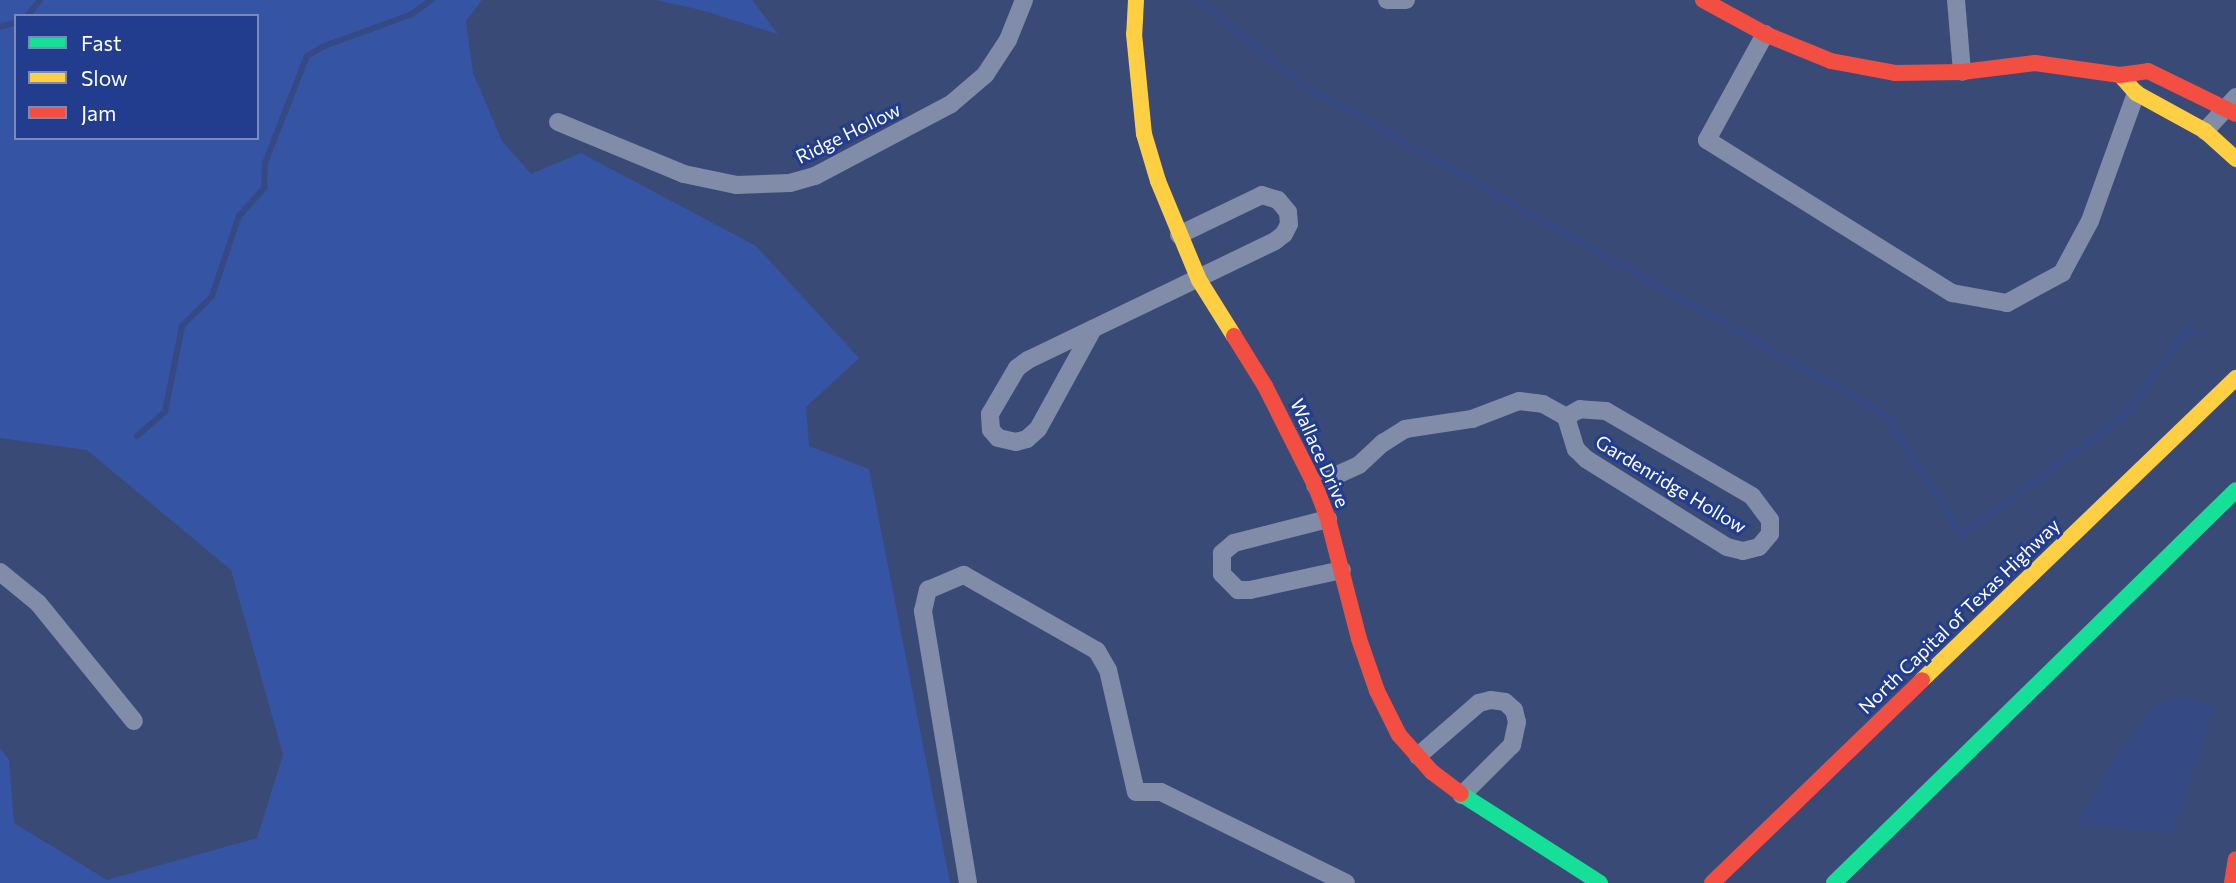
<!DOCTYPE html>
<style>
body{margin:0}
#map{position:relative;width:2236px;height:883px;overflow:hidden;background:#3a4a76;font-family:Commissioner,sans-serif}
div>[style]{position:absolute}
.green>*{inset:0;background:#3654a4}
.water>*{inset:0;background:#354984}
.stream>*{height:6px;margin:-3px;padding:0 3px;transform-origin:3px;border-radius:3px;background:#354984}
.street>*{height:18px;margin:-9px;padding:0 9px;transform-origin:9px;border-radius:9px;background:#818ca9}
.fast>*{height:16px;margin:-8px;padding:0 8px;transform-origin:8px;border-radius:8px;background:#16e098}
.slow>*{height:16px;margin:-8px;padding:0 8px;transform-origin:8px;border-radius:8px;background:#ffcf43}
.jam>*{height:16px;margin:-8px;padding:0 8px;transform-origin:8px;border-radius:8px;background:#f24e42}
span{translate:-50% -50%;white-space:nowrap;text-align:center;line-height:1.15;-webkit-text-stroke:6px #223d8e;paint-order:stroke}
.street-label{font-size:19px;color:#fff}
.legend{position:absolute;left:14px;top:14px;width:245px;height:126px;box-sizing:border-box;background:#223d8e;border:2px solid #7a8bbb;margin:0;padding:9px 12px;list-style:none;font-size:21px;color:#fff}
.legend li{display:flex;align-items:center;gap:14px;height:35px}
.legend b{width:35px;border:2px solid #7a8bbb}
</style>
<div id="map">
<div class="green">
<div style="clip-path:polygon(evenodd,0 0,482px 0,466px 21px,473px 73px,502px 141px,531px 174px,581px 153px,756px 246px,859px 358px,806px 407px,809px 446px,869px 469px,950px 883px,0 883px,0 748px,9px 760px,14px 823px,107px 880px,257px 838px,283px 755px,231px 570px,87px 450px,0 438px,0 0,16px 16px,257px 16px,257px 138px,16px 138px,16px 16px)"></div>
<div style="clip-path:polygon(656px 0,752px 0,778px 34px,701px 10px)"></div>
</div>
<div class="water">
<div style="clip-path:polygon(2169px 699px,2190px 699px,2214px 708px,2172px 834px,2076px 823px,2120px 751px,2155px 708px)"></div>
</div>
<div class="stream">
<div style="left:1198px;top:0;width:135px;rotate:39deg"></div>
<div style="left:1303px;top:85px;width:670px;rotate:29.51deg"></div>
<div style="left:1886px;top:415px;width:142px;rotate:57.7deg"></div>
<div style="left:1962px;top:535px;width:201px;rotate:-36.3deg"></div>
<div style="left:2124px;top:416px;width:108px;rotate:-53.7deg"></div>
<div style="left:2188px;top:329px;width:15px;rotate:20deg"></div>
<div style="left:27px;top:16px;width:21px;rotate:-51deg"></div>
<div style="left:0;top:27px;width:17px;rotate:-17deg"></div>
<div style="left:137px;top:436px;width:37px;rotate:-41deg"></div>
<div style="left:165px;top:412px;width:88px;rotate:-78.8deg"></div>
<div style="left:182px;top:326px;width:42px;rotate:-45deg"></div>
<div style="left:212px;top:296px;width:84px;rotate:-71.4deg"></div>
<div style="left:239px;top:216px;width:38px;rotate:-48deg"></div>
<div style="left:264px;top:188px;width:25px;rotate:-88deg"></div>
<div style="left:265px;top:163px;width:115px;rotate:-68.6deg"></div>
<div style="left:307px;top:56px;width:17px;rotate:-31deg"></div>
<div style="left:322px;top:47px;width:96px;rotate:-20.1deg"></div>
<div style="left:412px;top:14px;width:24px;rotate:-36deg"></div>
</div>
<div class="street">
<div style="left:1387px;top:0;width:19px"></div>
<div style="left:1956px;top:0;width:72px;rotate:85.2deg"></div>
<div style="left:1765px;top:34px;width:121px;rotate:118.7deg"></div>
<div style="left:1707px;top:140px;width:289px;rotate:32deg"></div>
<div style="left:1952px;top:293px;width:56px;rotate:10.3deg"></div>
<div style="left:2007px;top:303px;width:63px;rotate:-28.6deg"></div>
<div style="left:2062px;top:273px;width:59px;rotate:-61.7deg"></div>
<div style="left:2090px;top:221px;width:136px;rotate:-70.2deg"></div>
<div style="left:558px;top:122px;width:136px;rotate:22.4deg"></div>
<div style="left:684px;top:174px;width:53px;rotate:11.9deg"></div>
<div style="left:736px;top:185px;width:54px;rotate:-2.1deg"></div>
<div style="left:790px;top:183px;width:26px;rotate:-16deg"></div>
<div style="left:815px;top:176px;width:154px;rotate:-27.9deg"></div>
<div style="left:951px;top:104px;width:45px;rotate:-40.5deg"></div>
<div style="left:985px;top:75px;width:42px;rotate:-56.7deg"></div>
<div style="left:1008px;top:40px;width:43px;rotate:-68.2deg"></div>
<div style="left:2205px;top:131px;width:46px;rotate:-47.6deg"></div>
<div style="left:1093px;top:329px;width:114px;rotate:118.8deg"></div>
<div style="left:1038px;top:429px;width:15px;rotate:138deg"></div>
<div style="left:1027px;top:439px;width:11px;rotate:165deg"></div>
<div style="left:1016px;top:442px;width:18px;rotate:-167deg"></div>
<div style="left:998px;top:438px;width:11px;rotate:-131deg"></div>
<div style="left:991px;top:430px;width:16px;rotate:-94deg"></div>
<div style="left:990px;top:414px;width:53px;rotate:-59.6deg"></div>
<div style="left:1017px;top:368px;width:14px;rotate:-36deg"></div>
<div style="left:1028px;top:360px;width:274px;rotate:-25.7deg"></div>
<div style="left:1275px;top:241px;width:11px;rotate:-38deg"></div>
<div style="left:1284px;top:234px;width:11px;rotate:-63deg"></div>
<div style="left:1289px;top:224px;width:12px;rotate:-95deg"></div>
<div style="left:1288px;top:212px;width:16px;rotate:-130deg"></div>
<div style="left:1278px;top:200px;width:17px;rotate:-163deg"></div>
<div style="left:1262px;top:195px;width:92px;rotate:154.3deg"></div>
<div style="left:1315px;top:485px;width:48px;rotate:-24.4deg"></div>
<div style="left:1359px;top:465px;width:33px;rotate:-43deg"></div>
<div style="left:1383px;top:443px;width:26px;rotate:-32deg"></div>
<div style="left:1405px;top:429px;width:68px;rotate:-8.5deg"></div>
<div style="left:1472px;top:419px;width:50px;rotate:-21deg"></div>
<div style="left:1519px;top:401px;width:24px;rotate:7deg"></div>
<div style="left:1543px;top:404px;width:26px;rotate:29deg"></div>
<div style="left:1566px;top:417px;width:34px;rotate:73deg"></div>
<div style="left:1576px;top:449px;width:14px;rotate:45deg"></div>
<div style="left:1586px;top:459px;width:166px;rotate:32deg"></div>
<div style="left:1727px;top:547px;width:16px;rotate:14deg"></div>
<div style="left:1743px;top:551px;width:16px;rotate:-14deg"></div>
<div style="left:1759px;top:547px;width:17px;rotate:-50deg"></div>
<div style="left:1770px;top:534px;width:14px;rotate:-90deg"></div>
<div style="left:1770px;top:520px;width:30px;rotate:-127deg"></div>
<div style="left:1752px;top:496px;width:169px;rotate:-149.8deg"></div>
<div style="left:1606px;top:411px;width:26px;rotate:-176deg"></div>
<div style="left:1580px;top:409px;width:16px;rotate:150deg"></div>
<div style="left:1328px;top:519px;width:97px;rotate:165.7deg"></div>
<div style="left:1234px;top:543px;width:16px;rotate:140deg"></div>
<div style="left:1222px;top:553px;width:21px;rotate:90deg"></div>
<div style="left:1222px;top:574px;width:23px;rotate:45deg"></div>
<div style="left:1238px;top:590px;width:12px"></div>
<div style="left:1250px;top:590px;width:94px;rotate:-12.3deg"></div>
<div style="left:0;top:572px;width:49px;rotate:39.2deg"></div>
<div style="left:38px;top:603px;width:152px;rotate:50.9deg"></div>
<div style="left:1418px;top:756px;width:81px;rotate:-41deg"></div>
<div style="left:1479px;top:703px;width:12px;rotate:-14deg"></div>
<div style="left:1491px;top:700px;width:14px;rotate:8deg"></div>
<div style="left:1505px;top:702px;width:12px;rotate:42deg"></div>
<div style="left:1514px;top:710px;width:12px;rotate:76deg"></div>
<div style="left:1517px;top:722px;width:24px;rotate:102deg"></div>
<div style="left:1512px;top:745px;width:71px;rotate:135deg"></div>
<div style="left:968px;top:883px;width:276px;rotate:-99.4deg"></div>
<div style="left:923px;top:611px;width:22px;rotate:-77deg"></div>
<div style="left:928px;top:590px;width:39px;rotate:-23deg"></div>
<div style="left:964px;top:575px;width:153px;rotate:29.7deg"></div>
<div style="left:1097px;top:651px;width:22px;rotate:60deg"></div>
<div style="left:1108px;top:670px;width:125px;rotate:77.1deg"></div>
<div style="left:1136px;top:792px;width:25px"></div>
<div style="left:1161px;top:792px;width:206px;rotate:26.2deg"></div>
</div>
<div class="fast">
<div style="left:1461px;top:794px;width:165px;rotate:32.6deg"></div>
<div style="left:1834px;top:883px;width:562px;rotate:-44.35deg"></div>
</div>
<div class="slow">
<div style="left:1136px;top:0;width:34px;rotate:93deg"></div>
<div style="left:1134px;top:34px;width:100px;rotate:84.3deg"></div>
<div style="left:1144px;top:134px;width:49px;rotate:73.4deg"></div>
<div style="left:1158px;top:181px;width:107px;rotate:67.5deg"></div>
<div style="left:1199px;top:280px;width:66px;rotate:58deg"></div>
<div style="left:2120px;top:75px;width:24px;rotate:48deg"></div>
<div style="left:2136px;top:93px;width:79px;rotate:28.8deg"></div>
<div style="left:2205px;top:131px;width:42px;rotate:42.1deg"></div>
<div style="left:1922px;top:680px;width:436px;rotate:-43.9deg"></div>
</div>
<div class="jam">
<div style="left:1703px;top:0;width:71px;rotate:28.7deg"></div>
<div style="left:1765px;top:34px;width:71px;rotate:22.2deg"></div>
<div style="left:1831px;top:61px;width:65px;rotate:10.6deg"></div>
<div style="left:1895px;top:73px;width:67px;rotate:-0.9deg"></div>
<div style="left:1962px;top:72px;width:74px;rotate:-7deg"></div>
<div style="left:2035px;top:63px;width:86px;rotate:8deg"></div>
<div style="left:2120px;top:75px;width:28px;rotate:-8deg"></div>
<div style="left:2148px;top:71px;width:98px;rotate:26deg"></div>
<div style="left:1234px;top:336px;width:59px;rotate:58.2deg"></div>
<div style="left:1265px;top:386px;width:111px;rotate:63.2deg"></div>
<div style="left:1315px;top:485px;width:36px;rotate:69deg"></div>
<div style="left:1328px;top:519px;width:124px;rotate:75.5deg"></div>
<div style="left:1359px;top:639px;width:55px;rotate:70.9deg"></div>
<div style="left:1377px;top:691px;width:49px;rotate:63.4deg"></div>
<div style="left:1399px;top:735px;width:50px;rotate:48.3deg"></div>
<div style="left:1432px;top:772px;width:36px;rotate:37deg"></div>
<div style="left:1712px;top:883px;width:292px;rotate:-44deg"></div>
<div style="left:2232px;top:883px;width:24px;rotate:-81deg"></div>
</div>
<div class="street-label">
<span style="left:848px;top:133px;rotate:-26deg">Ridge Hollow</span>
<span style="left:1320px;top:453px;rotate:66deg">Wallace Drive</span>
<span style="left:1671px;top:484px;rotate:31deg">Gardenridge Hollow</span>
<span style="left:1959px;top:616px;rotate:-44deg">North Capital of Texas Highway</span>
</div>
<ul class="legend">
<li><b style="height:9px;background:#16e098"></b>Fast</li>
<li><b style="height:9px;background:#ffcf43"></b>Slow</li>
<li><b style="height:9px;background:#f24e42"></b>Jam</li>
</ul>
</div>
